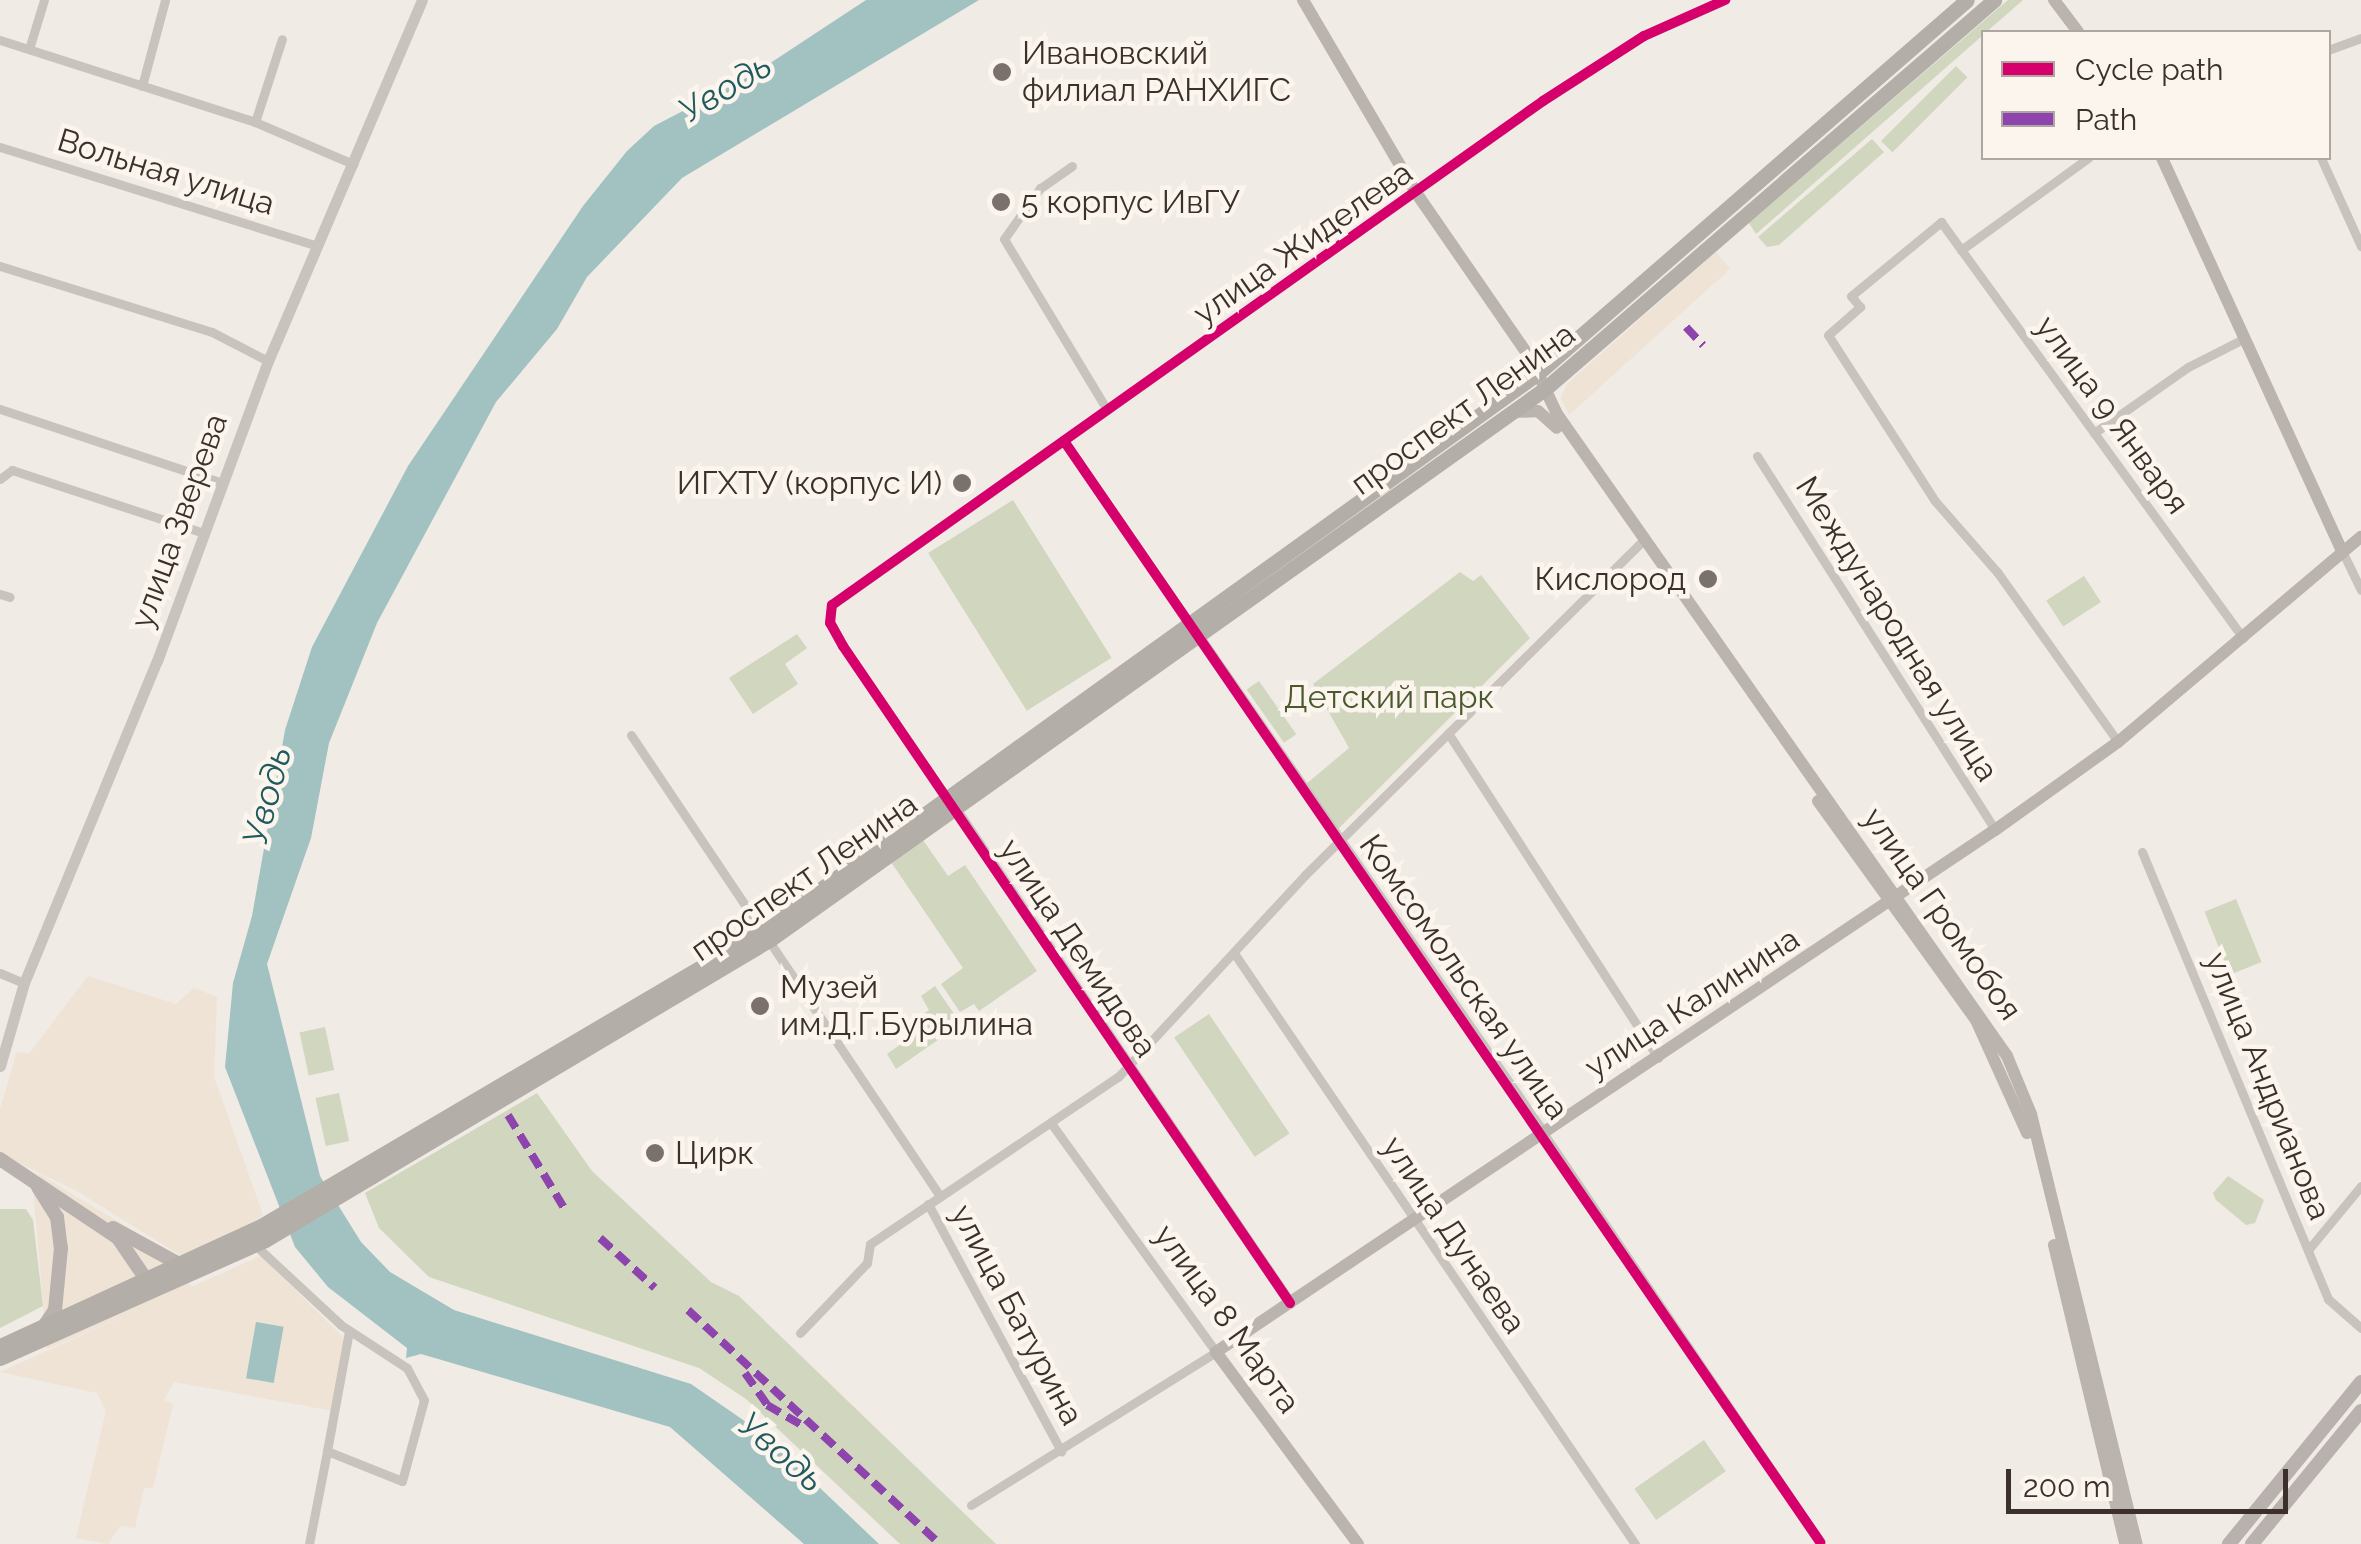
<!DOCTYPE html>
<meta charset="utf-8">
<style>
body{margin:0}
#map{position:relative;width:2361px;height:1544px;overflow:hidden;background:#f0ebe5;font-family:Raleway,sans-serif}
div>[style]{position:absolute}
.green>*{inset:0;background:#d1d6bf;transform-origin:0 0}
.plaza>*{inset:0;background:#eee3d5}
.water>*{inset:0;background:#a1c2c1;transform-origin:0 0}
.minor>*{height:9px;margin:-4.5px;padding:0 4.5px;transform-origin:4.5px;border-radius:4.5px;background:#c9c3be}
.tertiary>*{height:11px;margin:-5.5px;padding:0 5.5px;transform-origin:5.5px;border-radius:5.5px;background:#c9c3be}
.secondary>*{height:12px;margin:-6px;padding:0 6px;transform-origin:6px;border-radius:6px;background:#bab3ae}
.primary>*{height:14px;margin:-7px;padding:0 7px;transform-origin:7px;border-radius:7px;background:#b8b1ad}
.trunk>*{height:15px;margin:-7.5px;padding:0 7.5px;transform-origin:7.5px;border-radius:7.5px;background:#b4aea8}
.quiet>*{height:8px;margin-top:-4px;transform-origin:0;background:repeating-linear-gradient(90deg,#8e44ad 0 15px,transparent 0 23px)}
.cycleway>*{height:10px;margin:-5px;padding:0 5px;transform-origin:5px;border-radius:5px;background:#d6006c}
.dots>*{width:28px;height:28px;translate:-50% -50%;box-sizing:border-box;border:5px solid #fbf5ee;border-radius:50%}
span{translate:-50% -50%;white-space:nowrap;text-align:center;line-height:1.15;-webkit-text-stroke:9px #fbf5ee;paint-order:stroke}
.poi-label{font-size:32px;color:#3b302b}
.left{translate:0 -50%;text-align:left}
.right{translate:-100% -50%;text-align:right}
.street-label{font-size:32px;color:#3b302b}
.park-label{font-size:32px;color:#4a5a2e}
.water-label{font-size:35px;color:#1f5a5e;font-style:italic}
.legend{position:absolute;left:1981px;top:30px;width:350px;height:130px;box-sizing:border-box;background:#fbf5ee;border:2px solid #aea6a0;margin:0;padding:12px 18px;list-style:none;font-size:30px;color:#3b302b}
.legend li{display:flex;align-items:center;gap:20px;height:50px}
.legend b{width:50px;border:2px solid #aea6a0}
.scale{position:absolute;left:2006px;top:1469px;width:282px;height:45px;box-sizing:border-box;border:5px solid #3b302b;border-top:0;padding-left:12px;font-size:30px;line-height:35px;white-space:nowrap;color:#3b302b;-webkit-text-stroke:8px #fbf5ee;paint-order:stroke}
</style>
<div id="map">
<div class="green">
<div style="clip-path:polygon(2008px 0,2023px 0,1756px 234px,1749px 223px)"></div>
<div style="left:1956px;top:66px;width:16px;height:106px;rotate:45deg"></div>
<div style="clip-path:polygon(1872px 139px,1884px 152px,1779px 245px,1767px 247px,1758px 237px)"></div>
<div style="left:1013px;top:500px;width:186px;height:100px;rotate:58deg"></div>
<div style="clip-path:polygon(1460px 572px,1473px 581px,1481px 575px,1530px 638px,1337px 830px,1305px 785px,1349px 748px,1313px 684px)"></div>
<div style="left:2084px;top:576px;width:31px;height:45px;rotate:57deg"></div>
<div style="clip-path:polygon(797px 634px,807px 648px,785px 664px,798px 684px,753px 714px,729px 678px)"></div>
<div style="left:1259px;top:681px;width:65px;height:15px;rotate:55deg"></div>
<div style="clip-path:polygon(923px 840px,948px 876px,965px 865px,1037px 971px,979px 1011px,974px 1004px,960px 1012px,941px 984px,963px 968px,891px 862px)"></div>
<div style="left:2236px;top:899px;width:68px;height:34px;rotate:68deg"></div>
<div style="clip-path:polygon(935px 986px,961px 1024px,896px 1069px,887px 1054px,915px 1034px,910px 1024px,929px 1010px,921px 996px)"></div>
<div style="left:1209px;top:1014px;width:144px;height:42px;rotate:56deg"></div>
<div style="left:325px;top:1027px;width:44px;height:26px;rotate:78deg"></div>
<div style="left:339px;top:1093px;width:49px;height:24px;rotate:78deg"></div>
<div style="clip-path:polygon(537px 1093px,592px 1171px,711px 1282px,739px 1296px,996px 1544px,900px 1544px,746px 1399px,699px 1368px,429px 1277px,379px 1228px,365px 1193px)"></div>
<div style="clip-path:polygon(2228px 1176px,2264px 1200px,2255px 1223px,2246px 1225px,2216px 1200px,2213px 1193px)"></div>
<div style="clip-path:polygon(0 1209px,26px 1209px,33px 1220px,43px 1306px,0 1328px)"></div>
<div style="left:1704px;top:1440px;width:38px;height:85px;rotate:55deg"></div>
</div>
<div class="plaza">
<div style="clip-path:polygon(1716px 252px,1730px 269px,1569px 415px,1561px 398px,1567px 384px)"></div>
<div style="clip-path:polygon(88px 976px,176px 1004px,194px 988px,217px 997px,214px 1077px,263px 1215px,235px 1235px,180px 1255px,75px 1190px,0 1154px,0 1109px,17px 1052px,29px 1054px)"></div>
<div style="clip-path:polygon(39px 1174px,179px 1258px,191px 1287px,261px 1256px,347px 1341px,334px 1411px,174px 1382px,164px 1400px,173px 1404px,153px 1488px,144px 1488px,135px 1528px,120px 1526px,108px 1544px,76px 1538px,106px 1411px,97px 1393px,0 1372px,131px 1313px,47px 1349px,33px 1188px)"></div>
</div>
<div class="water">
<div style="clip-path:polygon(866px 0,979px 0,682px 178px,587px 277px,557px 329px,496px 402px,377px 623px,329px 743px,311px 838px,267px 964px,320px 1176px,361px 1242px,390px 1272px,454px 1310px,691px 1384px,762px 1433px,879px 1544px,804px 1544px,670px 1427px,421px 1354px,406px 1358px,407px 1348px,328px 1287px,295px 1247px,225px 1067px,233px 983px,252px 916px,285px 730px,312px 647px,408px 466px,583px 206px,627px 151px,654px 126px,752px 75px)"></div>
<div style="left:256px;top:1322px;width:28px;height:57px;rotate:10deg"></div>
</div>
<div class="minor">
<div style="left:0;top:40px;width:268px;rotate:17.8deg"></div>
<div style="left:255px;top:122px;width:107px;rotate:23.2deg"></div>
<div style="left:29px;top:49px;width:51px;rotate:-73deg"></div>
<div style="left:2328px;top:50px;width:35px;rotate:-20deg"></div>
<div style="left:142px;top:86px;width:89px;rotate:-75deg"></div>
<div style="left:255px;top:122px;width:87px;rotate:-72deg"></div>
<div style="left:0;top:147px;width:332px;rotate:17.3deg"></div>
<div style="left:2321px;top:158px;width:97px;rotate:65.6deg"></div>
<div style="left:1072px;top:166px;width:39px;rotate:145deg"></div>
<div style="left:1040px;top:188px;width:62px;rotate:125.2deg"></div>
<div style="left:1004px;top:239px;width:200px;rotate:58.9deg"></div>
<div style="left:1961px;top:250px;width:157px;rotate:-35.9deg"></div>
<div style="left:0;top:266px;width:222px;rotate:17.3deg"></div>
<div style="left:212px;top:332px;width:63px;rotate:27.4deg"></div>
<div style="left:0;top:409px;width:234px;rotate:18.4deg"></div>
<div style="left:2094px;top:433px;width:115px;rotate:-35.1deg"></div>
<div style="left:2188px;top:367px;width:64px;rotate:-27deg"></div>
<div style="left:1064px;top:441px;width:221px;rotate:55.5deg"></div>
<div style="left:1757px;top:456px;width:443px;rotate:57.5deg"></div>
<div style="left:0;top:479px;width:15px;rotate:-37deg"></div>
<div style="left:12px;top:470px;width:202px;rotate:18.2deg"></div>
<div style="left:2343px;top:553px;width:41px;rotate:64.1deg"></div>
<div style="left:0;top:594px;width:10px;rotate:17deg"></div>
<div style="left:1448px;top:733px;width:387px;rotate:57.1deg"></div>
<div style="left:631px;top:735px;width:551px;rotate:56.17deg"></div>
<div style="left:2118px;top:742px;width:209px;rotate:-125.4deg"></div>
<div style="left:1997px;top:572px;width:94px;rotate:-131.1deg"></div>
<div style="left:1935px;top:501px;width:197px;rotate:-122.8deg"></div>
<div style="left:1828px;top:335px;width:43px;rotate:-41.2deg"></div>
<div style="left:1860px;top:307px;width:14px;rotate:-129deg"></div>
<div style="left:1851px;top:296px;width:117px;rotate:-39.4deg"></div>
<div style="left:1941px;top:222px;width:514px;rotate:54.02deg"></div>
<div style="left:949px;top:801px;width:188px;rotate:-124.4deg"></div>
<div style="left:843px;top:646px;width:26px;rotate:-119deg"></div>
<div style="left:830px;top:623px;width:18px;rotate:-84deg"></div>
<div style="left:832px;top:605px;width:872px;rotate:-35.33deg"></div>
<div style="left:1543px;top:101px;width:120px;rotate:-32.8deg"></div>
<div style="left:1644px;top:36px;width:89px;rotate:-24deg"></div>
<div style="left:2142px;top:852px;width:484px;rotate:67.4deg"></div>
<div style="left:2328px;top:1299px;width:44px;rotate:41.3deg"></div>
<div style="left:1234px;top:953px;width:714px;rotate:55.84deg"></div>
<div style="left:0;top:973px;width:26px;rotate:23deg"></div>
<div style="left:1544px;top:1134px;width:493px;rotate:55.9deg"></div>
<div style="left:928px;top:1204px;width:281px;rotate:61.7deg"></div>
<div style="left:255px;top:1245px;width:117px;rotate:42.9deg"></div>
<div style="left:341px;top:1325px;width:79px;rotate:33.1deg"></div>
<div style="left:407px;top:1368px;width:36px;rotate:62deg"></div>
<div style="left:424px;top:1400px;width:84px;rotate:105.2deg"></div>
<div style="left:402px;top:1481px;width:81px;rotate:-158.2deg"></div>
<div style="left:327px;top:1451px;width:122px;rotate:-79.6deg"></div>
<div style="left:2308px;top:1250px;width:83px;rotate:-50.4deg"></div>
<div style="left:800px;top:1333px;width:97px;rotate:-46.3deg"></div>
<div style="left:867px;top:1263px;width:19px;rotate:-81deg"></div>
<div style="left:870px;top:1244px;width:299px;rotate:-34deg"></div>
<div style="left:1118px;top:1077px;width:275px;rotate:-47.2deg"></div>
<div style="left:1305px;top:875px;width:477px;rotate:-44.7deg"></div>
<div style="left:971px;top:1505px;width:289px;rotate:-32deg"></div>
<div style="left:1216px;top:1352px;width:279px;rotate:-125.8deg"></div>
<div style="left:309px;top:1544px;width:95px;rotate:-79deg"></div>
</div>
<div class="tertiary">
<div style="left:1196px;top:633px;width:610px;rotate:55.22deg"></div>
<div style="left:954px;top:807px;width:599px;rotate:55.89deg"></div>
<div style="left:0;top:1066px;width:86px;rotate:-73.9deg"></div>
<div style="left:24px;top:983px;width:348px;rotate:-67.6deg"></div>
<div style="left:157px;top:661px;width:320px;rotate:-69.7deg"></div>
<div style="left:268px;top:361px;width:392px;rotate:-66.9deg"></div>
</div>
<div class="secondary">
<div style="left:1303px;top:0;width:225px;rotate:59.6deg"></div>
<div style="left:1417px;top:194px;width:201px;rotate:55.4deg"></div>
<div style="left:1531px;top:359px;width:61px;rotate:64.7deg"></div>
<div style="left:1557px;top:414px;width:784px;rotate:54.97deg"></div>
<div style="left:2007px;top:1056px;width:63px;rotate:67.5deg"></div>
<div style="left:2031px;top:1114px;width:443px;rotate:76.2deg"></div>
<div style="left:2054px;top:0;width:40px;rotate:53deg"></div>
<div style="left:2162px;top:158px;width:434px;rotate:65.4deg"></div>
<div style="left:1515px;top:412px;width:23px;rotate:-2deg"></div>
<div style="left:1538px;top:411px;width:25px;rotate:42deg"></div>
<div style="left:1818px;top:801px;width:270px;rotate:54.2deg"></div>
<div style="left:1976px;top:1020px;width:124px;rotate:65.7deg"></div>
<div style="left:2054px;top:1245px;width:307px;rotate:76.6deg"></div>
<div style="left:1358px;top:1544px;width:239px;rotate:-126.5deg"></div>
<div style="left:1216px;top:1352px;width:938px;rotate:-33.83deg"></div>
<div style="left:1995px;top:830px;width:151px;rotate:-35.6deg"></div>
<div style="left:2118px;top:742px;width:318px;rotate:-40.2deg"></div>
</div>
<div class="primary">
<div style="left:0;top:1159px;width:142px;rotate:33.8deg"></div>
<div style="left:118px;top:1238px;width:57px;rotate:55.8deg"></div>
<div style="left:38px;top:1187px;width:36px;rotate:58deg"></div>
<div style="left:57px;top:1217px;width:31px;rotate:83deg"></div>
<div style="left:61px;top:1248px;width:62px;rotate:95.5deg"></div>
<div style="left:55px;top:1310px;width:18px;rotate:124deg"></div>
<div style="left:113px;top:1228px;width:75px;rotate:28.6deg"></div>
<div style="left:2229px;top:1544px;width:209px;rotate:-50.8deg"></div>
<div style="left:2252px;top:1544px;width:172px;rotate:-50.7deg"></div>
</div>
<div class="trunk">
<div style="left:0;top:1346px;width:287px;rotate:-24.7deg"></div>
<div style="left:261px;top:1226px;width:584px;rotate:-30.48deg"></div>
<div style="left:764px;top:930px;width:954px;rotate:-35.74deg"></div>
<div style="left:1538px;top:373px;width:568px;rotate:-41.01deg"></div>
<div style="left:0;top:1358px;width:290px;rotate:-24deg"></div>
<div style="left:265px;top:1240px;width:589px;rotate:-30.75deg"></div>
<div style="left:771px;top:939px;width:951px;rotate:-35.41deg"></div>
<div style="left:1546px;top:388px;width:593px;rotate:-40.89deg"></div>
</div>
<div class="quiet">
<div style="left:1686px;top:327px;width:25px;rotate:47deg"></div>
<div style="left:508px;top:1115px;width:109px;rotate:58.9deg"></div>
<div style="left:600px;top:1238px;width:74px;rotate:42.3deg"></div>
<div style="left:688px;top:1310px;width:344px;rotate:42.9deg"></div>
<div style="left:745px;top:1373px;width:39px;rotate:55deg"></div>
<div style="left:767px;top:1405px;width:39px;rotate:30deg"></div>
</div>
<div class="cycleway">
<div style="left:1064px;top:441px;width:1336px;rotate:55.52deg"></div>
<div style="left:1290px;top:1303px;width:795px;rotate:-124.23deg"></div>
<div style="left:843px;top:646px;width:26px;rotate:-119deg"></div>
<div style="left:830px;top:623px;width:18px;rotate:-84deg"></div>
<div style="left:832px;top:605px;width:872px;rotate:-35.33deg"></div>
<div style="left:1543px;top:101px;width:120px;rotate:-32.8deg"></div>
<div style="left:1644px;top:36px;width:89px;rotate:-24deg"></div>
</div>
<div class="dots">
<div style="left:1002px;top:72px;background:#7a716c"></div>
<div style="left:1001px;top:202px;background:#7a716c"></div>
<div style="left:962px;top:483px;background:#7a716c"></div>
<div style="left:1708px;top:579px;background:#7a716c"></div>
<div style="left:760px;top:1006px;background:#7a716c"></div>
<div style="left:655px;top:1153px;background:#7a716c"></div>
</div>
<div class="poi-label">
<span class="left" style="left:1022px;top:72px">Ивановский<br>филиал РАНХИГС</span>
<span class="left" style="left:1021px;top:202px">5 корпус ИвГУ</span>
<span class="right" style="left:942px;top:483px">ИГХТУ (корпус И)</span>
<span class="right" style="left:1686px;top:579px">Кислород</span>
<span class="left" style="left:780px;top:1006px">Музей<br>им.Д.Г.Бурылина</span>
<span class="left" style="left:675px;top:1153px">Цирк</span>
</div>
<div class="street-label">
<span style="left:166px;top:172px;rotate:17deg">Вольная улица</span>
<span style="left:1303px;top:243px;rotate:-35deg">улица Жиделева</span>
<span style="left:1463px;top:409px;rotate:-36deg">проспект Ленина</span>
<span style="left:2112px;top:415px;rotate:54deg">улица 9 Января</span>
<span style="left:179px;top:521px;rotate:-70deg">улица Зверева</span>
<span style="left:1897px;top:629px;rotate:58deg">Международная улица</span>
<span style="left:804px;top:877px;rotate:-35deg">проспект Ленина</span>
<span style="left:1942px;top:914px;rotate:55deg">улица Громобоя</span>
<span style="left:1078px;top:948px;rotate:56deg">улица Демидова</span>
<span style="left:1464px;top:977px;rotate:55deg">Комсомольская улица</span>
<span style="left:1692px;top:1003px;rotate:-33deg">улица Калинина</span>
<span style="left:2268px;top:1086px;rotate:68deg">улица Андрианова</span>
<span style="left:1454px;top:1235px;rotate:56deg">улица Дунаева</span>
<span style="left:1017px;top:1315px;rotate:62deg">улица Батурина</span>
<span style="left:1227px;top:1319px;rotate:54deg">улица 8 Марта</span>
</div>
<div class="park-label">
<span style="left:1389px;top:697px">Детский парк</span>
</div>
<div class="water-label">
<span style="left:725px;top:88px;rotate:-31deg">Уводь</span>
<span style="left:267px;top:796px;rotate:-75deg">Уводь</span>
<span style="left:781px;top:1452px;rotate:41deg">Уводь</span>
</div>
<ul class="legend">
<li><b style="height:12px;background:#d6006c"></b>Cycle path</li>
<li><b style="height:12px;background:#8e44ad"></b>Path</li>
</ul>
<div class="scale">200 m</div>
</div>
